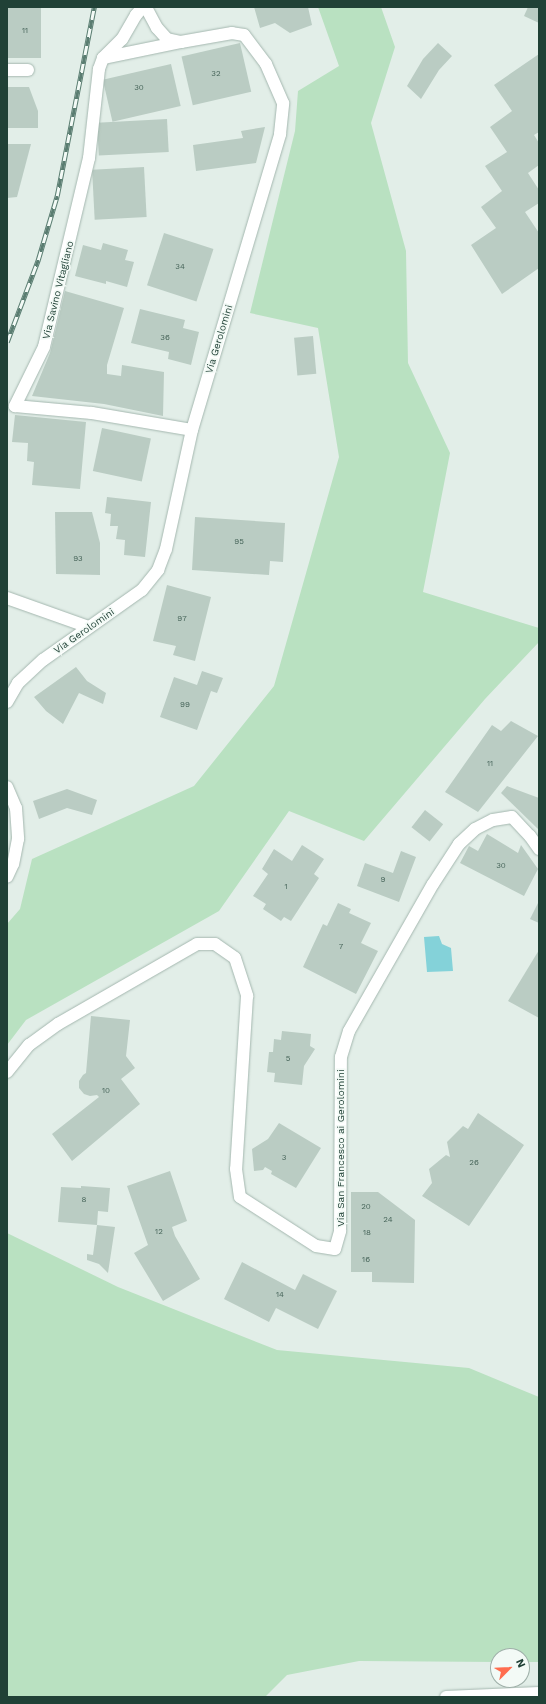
<!DOCTYPE html>
<style>
body{margin:0}
#map{position:relative;width:546px;height:1704px;overflow:hidden;background:#e2eee8;font-family:"Work Sans",sans-serif}
div>[style]{position:absolute}
.green>*{inset:0;background:#b9e1c1}
.water>*{inset:0;background:#84d2d9}
.building>*{inset:0;background:#baccc3;transform-origin:0 0}
.roads{filter:drop-shadow(0 0 1px #a4b7af) drop-shadow(0 0 1px #a4b7af)}
.lane>*{height:12px;margin:-6px;padding:0 6px;transform-origin:6px;border-radius:6px;background:#fff}
.street>*{height:12px;margin:-6px;padding:0 6px;transform-origin:6px;border-radius:6px;background:#fff}
.rail>*{height:4.5px;margin-top:-2.25px;transform-origin:0;background:repeating-linear-gradient(90deg,#f3faf6 0 9px,#5a7d71 0 18px);box-sizing:border-box;border-block:1px solid #5a7d71}
span{translate:-50% -50%;white-space:nowrap;text-align:center;line-height:1.15;-webkit-text-stroke:3.5px #f3faf6;paint-order:stroke}
.number-label{font-size:8px;color:#466459}
.number-label span{-webkit-text-stroke-width:0}
.street-label{font-size:10px;color:#204136}
.frame{position:absolute;inset:0;border:8px solid #204136;pointer-events:none}
.north{position:absolute;left:490px;top:1648px;width:40px;height:40px;box-sizing:border-box;background:#f3faf6;border:1px solid #9fb0a9;border-radius:50%;rotate:66deg;font-size:11px;font-weight:700;line-height:16px;text-align:center;color:#204136}
.north::after{content:'';display:block;margin:auto;width:14px;height:18px;background:#ff6d4f;clip-path:polygon(50% 0,100% 100%,50% 72%,0 100%)}
</style>
<div id="map">
<div class="green">
<div style="clip-path:polygon(318px 7px,381px 7px,395px 47px,371px 123px,406px 251px,408px 363px,450px 453px,423px 592px,539px 628px,539px 642px,485px 699px,364px 841px,289px 811px,219px 911px,26px 1020px,7px 1045px,7px 924px,20px 909px,32px 859px,194px 786px,274px 686px,339px 457px,318px 328px,250px 313px,295px 131px,298px 91px,339px 66px)"></div>
<div style="clip-path:polygon(7px 1233px,118px 1287px,277px 1350px,469px 1368px,539px 1397px,539px 1662px,522px 1662px,522px 1656px,498px 1656px,498px 1662px,359px 1661px,287px 1675px,265px 1697px,7px 1697px)"></div>
</div>
<div class="water">
<div style="clip-path:polygon(439px 936px,442px 944px,451px 948px,453px 971px,427px 972px,424px 937px)"></div>
</div>
<div class="building">
<div style="left:7px;top:7px;width:34px;height:51px"></div>
<div style="clip-path:polygon(254px 7px,308px 7px,312px 25px,290px 33px,275px 23px,260px 28px)"></div>
<div style="clip-path:polygon(528px 7px,539px 7px,539px 23px,524px 16px)"></div>
<div style="left:240px;top:43px;width:50px;height:60px;rotate:77deg"></div>
<div style="clip-path:polygon(438px 43px,452px 56px,439px 70px,421px 99px,407px 86px,423px 59px)"></div>
<div style="clip-path:polygon(539px 54px,539px 132px,534px 135px,539px 143px,539px 165px,528px 173px,539px 190px,539px 203px,525px 212px,539px 233px,539px 268px,502px 294px,471px 245px,496px 228px,481px 207px,502px 191px,485px 166px,507px 152px,490px 127px,512px 111px,494px 85px)"></div>
<div style="left:171px;top:64px;width:43px;height:70px;rotate:77deg"></div>
<div style="clip-path:polygon(7px 87px,29px 87px,38px 111px,38px 128px,7px 128px)"></div>
<div style="left:167px;top:119px;width:33px;height:70px;rotate:87deg"></div>
<div style="clip-path:polygon(265px 127px,256px 163px,196px 171px,193px 145px,243px 138px,241px 131px)"></div>
<div style="clip-path:polygon(7px 144px,31px 144px,17px 197px,7px 198px)"></div>
<div style="left:144px;top:167px;width:50px;height:52px;rotate:87deg"></div>
<div style="left:164px;top:233px;width:52px;height:55px;rotate:18deg"></div>
<div style="clip-path:polygon(103px 243px,128px 250px,125px 260px,134px 262px,127px 287px,106px 281px,106px 284px,75px 276px,83px 245px,101px 250px)"></div>
<div style="clip-path:polygon(65px 291px,124px 308px,107px 365px,107px 374px,121px 376px,122px 365px,164px 372px,163px 416px,104px 404px,32px 396px,50px 353px)"></div>
<div style="clip-path:polygon(140px 309px,185px 320px,183px 328px,199px 332px,191px 365px,168px 359px,169px 352px,131px 343px)"></div>
<div style="left:313px;top:336px;width:38px;height:19px;rotate:85deg"></div>
<div style="clip-path:polygon(15px 415px,86px 422px,80px 489px,32px 485px,34px 462px,27px 461px,28px 443px,12px 442px)"></div>
<div style="left:102px;top:428px;width:50px;height:44px;rotate:12deg"></div>
<div style="clip-path:polygon(107px 497px,151px 502px,145px 557px,124px 555px,125px 540px,116px 539px,118px 526px,110px 526px,111px 514px,105px 513px)"></div>
<div style="clip-path:polygon(55px 512px,92px 512px,100px 543px,100px 575px,56px 574px)"></div>
<div style="clip-path:polygon(195px 517px,285px 523px,283px 562px,270px 561px,269px 575px,192px 570px)"></div>
<div style="clip-path:polygon(167px 585px,211px 597px,195px 661px,173px 655px,176px 646px,153px 641px)"></div>
<div style="clip-path:polygon(76px 667px,87px 681px,106px 693px,103px 704px,79px 693px,63px 724px,46px 711px,34px 697px)"></div>
<div style="clip-path:polygon(202px 671px,223px 678px,217px 693px,211px 691px,197px 730px,160px 717px,174px 677px,197px 685px)"></div>
<div style="clip-path:polygon(511px 721px,538px 736px,478px 812px,445px 792px,492px 725px,501px 731px)"></div>
<div style="clip-path:polygon(507px 786px,539px 798px,539px 830px,501px 793px)"></div>
<div style="clip-path:polygon(67px 789px,97px 800px,92px 815px,67px 808px,39px 819px,33px 801px)"></div>
<div style="left:425px;top:810px;width:23px;height:22px;rotate:38deg"></div>
<div style="clip-path:polygon(487px 834px,518px 853px,521px 845px,538px 869px,524px 896px,460px 863px,469px 846px,478px 851px)"></div>
<div style="clip-path:polygon(302px 845px,324px 859px,314px 874px,319px 878px,291px 921px,284px 917px,281px 921px,263px 909px,266px 904px,253px 896px,268px 874px,262px 869px,274px 849px,292px 861px)"></div>
<div style="clip-path:polygon(401px 851px,416px 857px,399px 902px,357px 886px,365px 863px,393px 873px)"></div>
<div style="clip-path:polygon(539px 901px,539px 923px,530px 919px)"></div>
<div style="clip-path:polygon(338px 903px,351px 909px,349px 913px,371px 923px,361px 943px,378px 951px,356px 994px,303px 967px,323px 924px,327px 926px)"></div>
<div style="clip-path:polygon(539px 950px,539px 1018px,508px 1001px)"></div>
<div style="clip-path:polygon(91px 1016px,130px 1020px,126px 1056px,135px 1068px,121px 1079px,140px 1104px,72px 1161px,52px 1134px,99px 1097px,97px 1095px,90px 1096px,84px 1094px,79px 1088px,79px 1081px,83px 1075px,86px 1073px)"></div>
<div style="clip-path:polygon(282px 1031px,311px 1034px,310px 1046px,315px 1049px,304px 1066px,302px 1085px,274px 1082px,275px 1073px,267px 1072px,269px 1052px,273px 1052px,274px 1039px,281px 1040px)"></div>
<div style="clip-path:polygon(478px 1113px,524px 1145px,469px 1226px,422px 1196px,432px 1183px,429px 1169px,446px 1155px,450px 1157px,447px 1142px,463px 1126px,468px 1129px)"></div>
<div style="clip-path:polygon(279px 1123px,321px 1148px,296px 1188px,271px 1174px,272px 1171px,265px 1167px,263px 1170px,254px 1171px,252px 1149px,268px 1139px)"></div>
<div style="clip-path:polygon(170px 1171px,187px 1221px,172px 1227px,175px 1236px,200px 1279px,163px 1301px,134px 1253px,148px 1245px,127px 1186px)"></div>
<div style="clip-path:polygon(81px 1186px,110px 1188px,108px 1212px,98px 1211px,97px 1225px,115px 1227px,108px 1273px,99px 1264px,87px 1260px,87px 1254px,93px 1255px,97px 1225px,58px 1222px,61px 1187px,81px 1188px)"></div>
<div style="clip-path:polygon(351px 1192px,378px 1192px,415px 1220px,414px 1283px,372px 1282px,372px 1272px,351px 1272px)"></div>
<div style="clip-path:polygon(242px 1262px,295px 1290px,303px 1274px,337px 1291px,318px 1329px,276px 1308px,269px 1322px,224px 1299px)"></div>
</div>
<div class="roads">
<div class="lane">
<div style="left:143px;top:7px;width:11px;rotate:131deg"></div>
<div style="left:136px;top:15px;width:28px;rotate:120deg"></div>
<div style="left:122px;top:39px;width:27px;rotate:135deg"></div>
<div style="left:103px;top:58px;width:12px;rotate:110deg"></div>
<div style="left:99px;top:69px;width:90px;rotate:96.4deg"></div>
<div style="left:89px;top:158px;width:194px;rotate:103.4deg"></div>
<div style="left:44px;top:347px;width:66px;rotate:116.2deg"></div>
<div style="left:15px;top:406px;width:77px;rotate:5.2deg"></div>
<div style="left:92px;top:413px;width:101px;rotate:9.6deg"></div>
<div style="left:103px;top:58px;width:80px;rotate:-11.6deg"></div>
<div style="left:7px;top:598px;width:87px;rotate:19.5deg"></div>
<div style="left:446px;top:1697px;width:93px;rotate:-2.5deg"></div>
</div>
<div class="street">
<div style="left:7px;top:70px;width:21px"></div>
<div style="left:7px;top:702px;width:22px;rotate:-60deg"></div>
<div style="left:18px;top:683px;width:34px;rotate:-43deg"></div>
<div style="left:43px;top:660px;width:121px;rotate:-35.3deg"></div>
<div style="left:142px;top:590px;width:26px;rotate:-51deg"></div>
<div style="left:158px;top:570px;width:22px;rotate:-69deg"></div>
<div style="left:166px;top:549px;width:122px;rotate:-77.7deg"></div>
<div style="left:192px;top:430px;width:309px;rotate:-73.4deg"></div>
<div style="left:280px;top:134px;width:31px;rotate:-84deg"></div>
<div style="left:283px;top:103px;width:43px;rotate:-113.6deg"></div>
<div style="left:266px;top:64px;width:36px;rotate:-127deg"></div>
<div style="left:244px;top:35px;width:12px;rotate:-171deg"></div>
<div style="left:232px;top:33px;width:52px;rotate:170deg"></div>
<div style="left:181px;top:42px;width:14px;rotate:-168deg"></div>
<div style="left:167px;top:39px;width:15px;rotate:-132deg"></div>
<div style="left:157px;top:28px;width:24px;rotate:-118deg"></div>
<div style="left:7px;top:787px;width:23px;rotate:67deg"></div>
<div style="left:16px;top:808px;width:31px;rotate:86deg"></div>
<div style="left:18px;top:839px;width:25px;rotate:101deg"></div>
<div style="left:13px;top:864px;width:14px;rotate:115deg"></div>
<div style="left:7px;top:1072px;width:35px;rotate:-51deg"></div>
<div style="left:29px;top:1045px;width:36px;rotate:-36deg"></div>
<div style="left:58px;top:1024px;width:160px;rotate:-29.9deg"></div>
<div style="left:197px;top:944px;width:18px"></div>
<div style="left:215px;top:944px;width:24px;rotate:35deg"></div>
<div style="left:235px;top:958px;width:40px;rotate:72deg"></div>
<div style="left:247px;top:996px;width:173px;rotate:93.6deg"></div>
<div style="left:236px;top:1169px;width:28px;rotate:82deg"></div>
<div style="left:240px;top:1197px;width:90px;rotate:32.8deg"></div>
<div style="left:316px;top:1246px;width:19px;rotate:9deg"></div>
<div style="left:335px;top:1249px;width:19px;rotate:-74deg"></div>
<div style="left:340px;top:1231px;width:174px;rotate:-89.7deg"></div>
<div style="left:341px;top:1057px;width:27px;rotate:-73deg"></div>
<div style="left:349px;top:1031px;width:169px;rotate:-60.3deg"></div>
<div style="left:433px;top:884px;width:48px;rotate:-57deg"></div>
<div style="left:459px;top:844px;width:22px;rotate:-43deg"></div>
<div style="left:475px;top:829px;width:20px;rotate:-27deg"></div>
<div style="left:493px;top:820px;width:19px;rotate:-9deg"></div>
<div style="left:512px;top:817px;width:26px;rotate:47deg"></div>
<div style="left:530px;top:836px;width:16px;rotate:55deg"></div>
</div>
</div>
<div class="rail">
<div style="left:7px;top:342px;width:88px;rotate:-69.3deg"></div>
<div style="left:38px;top:260px;width:67px;rotate:-73.5deg"></div>
<div style="left:57px;top:196px;width:193px;rotate:-78.9deg"></div>
</div>
<div class="number-label">
<span style="left:25px;top:31px">11</span>
<span style="left:216px;top:74px">32</span>
<span style="left:139px;top:88px">30</span>
<span style="left:180px;top:267px">34</span>
<span style="left:165px;top:338px">36</span>
<span style="left:239px;top:542px">95</span>
<span style="left:78px;top:559px">93</span>
<span style="left:182px;top:619px">97</span>
<span style="left:185px;top:705px">99</span>
<span style="left:490px;top:764px">11</span>
<span style="left:501px;top:866px">30</span>
<span style="left:383px;top:880px">9</span>
<span style="left:286px;top:887px">1</span>
<span style="left:341px;top:947px">7</span>
<span style="left:288px;top:1059px">5</span>
<span style="left:106px;top:1091px">10</span>
<span style="left:284px;top:1158px">3</span>
<span style="left:474px;top:1163px">26</span>
<span style="left:84px;top:1200px">8</span>
<span style="left:366px;top:1207px">20</span>
<span style="left:388px;top:1220px">24</span>
<span style="left:159px;top:1232px">12</span>
<span style="left:367px;top:1233px">18</span>
<span style="left:366px;top:1260px">16</span>
<span style="left:280px;top:1295px">14</span>
</div>
<div class="street-label">
<span style="left:58px;top:290px;rotate:-76deg">Via Savino Vitagliano</span>
<span style="left:219px;top:339px;rotate:-73deg">Via Gerolomini</span>
<span style="left:84px;top:631px;rotate:-35deg">Via Gerolomini</span>
<span style="left:341px;top:1148px;rotate:-90deg">Via San Francesco ai Gerolomini</span>
</div>
<div class="frame"></div>
<div class="north">N</div>
</div>
